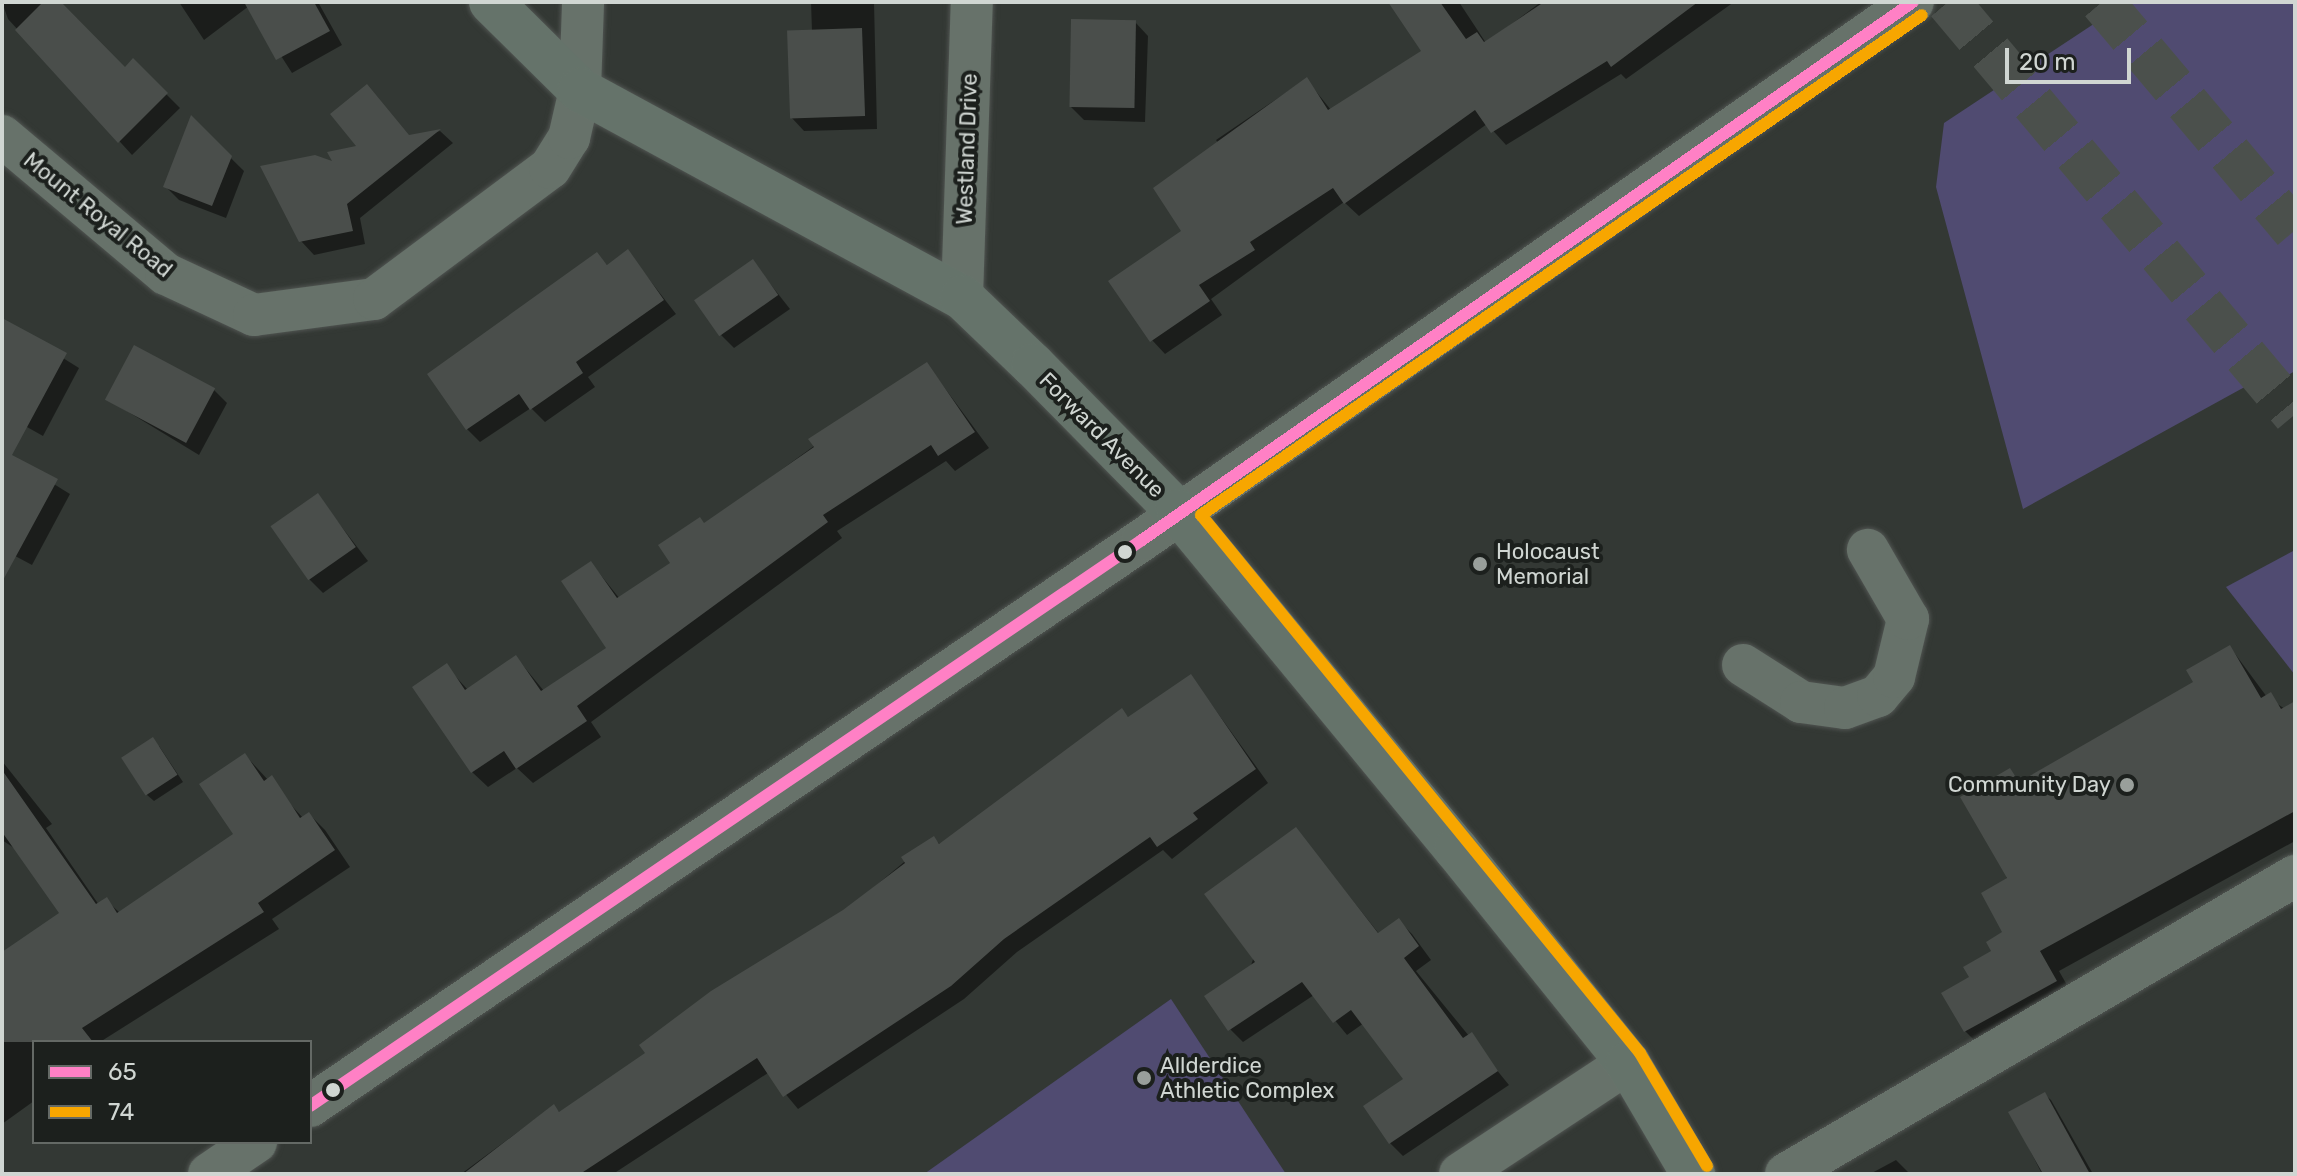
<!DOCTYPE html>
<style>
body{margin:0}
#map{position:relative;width:2297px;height:1176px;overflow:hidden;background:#333834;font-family:Rubik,sans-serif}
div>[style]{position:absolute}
.green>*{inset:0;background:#504b71}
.shadow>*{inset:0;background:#0007}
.building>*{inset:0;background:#4a4e4b;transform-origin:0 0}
.highway-tunnel>*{height:44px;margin-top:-22px;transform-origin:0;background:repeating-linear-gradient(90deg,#4b504c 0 44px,transparent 0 66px)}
.roads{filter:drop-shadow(0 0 2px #505451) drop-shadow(0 0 2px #505451)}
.minor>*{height:42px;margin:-21px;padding:0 21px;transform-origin:21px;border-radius:21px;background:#67726a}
.major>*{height:44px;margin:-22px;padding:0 22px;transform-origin:22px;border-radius:22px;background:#65736a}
.bus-1>*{height:12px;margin:-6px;padding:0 6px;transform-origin:6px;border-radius:6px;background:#ff80c5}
.bus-2>*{height:12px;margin:-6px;padding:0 6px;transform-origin:6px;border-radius:6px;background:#f7a600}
.dots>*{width:22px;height:22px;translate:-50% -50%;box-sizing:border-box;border:4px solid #1c201d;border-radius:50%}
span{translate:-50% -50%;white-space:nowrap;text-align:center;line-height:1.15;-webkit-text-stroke:8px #1c201d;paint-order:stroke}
.street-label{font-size:22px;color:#d0d6d2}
.poi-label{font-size:22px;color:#d0d6d2}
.left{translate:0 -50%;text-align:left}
.right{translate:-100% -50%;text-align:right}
.frame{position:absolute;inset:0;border:4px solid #d0d6d2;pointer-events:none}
.legend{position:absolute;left:32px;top:1040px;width:280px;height:104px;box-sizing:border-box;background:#1c201d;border:2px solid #646965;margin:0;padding:10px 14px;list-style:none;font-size:24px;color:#d0d6d2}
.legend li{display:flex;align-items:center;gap:16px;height:40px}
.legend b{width:40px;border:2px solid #646965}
.scale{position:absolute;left:2005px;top:48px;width:126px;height:36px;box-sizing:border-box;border:4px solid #d0d6d2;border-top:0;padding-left:10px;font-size:24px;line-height:28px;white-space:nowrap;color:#d0d6d2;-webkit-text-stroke:6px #1c201d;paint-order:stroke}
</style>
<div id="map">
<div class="green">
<div style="clip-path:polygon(2127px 2px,2295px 2px,2295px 371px,2268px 387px,2261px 378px,2023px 509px,1936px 187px,1944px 123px)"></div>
<div style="clip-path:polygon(2295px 550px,2295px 675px,2226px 587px)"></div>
<div style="clip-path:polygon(1171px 999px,1286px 1174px,924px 1174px)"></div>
</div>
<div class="shadow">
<div style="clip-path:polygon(2px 2px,58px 2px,125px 69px,133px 61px,180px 108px,132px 155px,8px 19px)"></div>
<div style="clip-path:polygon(179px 2px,318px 2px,342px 45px,292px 73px,249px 6px,204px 40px)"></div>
<div style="clip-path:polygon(811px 2px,874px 2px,877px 129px,804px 131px,791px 117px,812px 32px)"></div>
<div style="clip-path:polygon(1411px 2px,1459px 2px,1486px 43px,1541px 2px,1734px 2px,1626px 79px,1621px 74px,1506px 145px,1487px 124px,1359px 216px,1344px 202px,1211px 299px,1222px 315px,1165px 354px,1152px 340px,1184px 232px,1221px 147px,1216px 140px,1306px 79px,1331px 110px,1424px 51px)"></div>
<div style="clip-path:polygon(1135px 22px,1148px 36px,1145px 122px,1084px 120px,1070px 106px)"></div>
<div style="clip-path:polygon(191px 119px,244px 171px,226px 218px,179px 200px,166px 187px)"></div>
<div style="clip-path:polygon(440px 131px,453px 143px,360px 218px,365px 244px,314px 255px,301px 241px,337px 165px)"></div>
<div style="clip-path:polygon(628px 252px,676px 314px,588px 377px,595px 387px,545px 422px,531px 408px,480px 442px,467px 429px,597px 254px,608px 266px)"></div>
<div style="clip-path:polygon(753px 262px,790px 309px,734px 348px,721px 335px)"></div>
<div style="clip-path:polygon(2px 320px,79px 368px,43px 436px,2px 413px)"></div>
<div style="clip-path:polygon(927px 364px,989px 448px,955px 471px,946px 461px,837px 531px,842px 538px,591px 722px,601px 737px,533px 783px,517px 768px,488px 787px,472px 772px,446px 666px,468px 690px,516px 657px,544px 691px,609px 648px,591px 563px,620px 599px,673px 563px,705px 525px)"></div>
<div style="clip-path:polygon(214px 390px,227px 403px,199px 455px,107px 399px)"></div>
<div style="clip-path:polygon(2px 452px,70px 494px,32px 565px,2px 549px)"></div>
<div style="clip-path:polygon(317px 495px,368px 561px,323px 593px,309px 579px)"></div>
<div style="clip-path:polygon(2230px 647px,2267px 697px,2285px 709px,2295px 703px,2295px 841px,2059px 971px,2076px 1001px,1985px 1051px,1965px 1031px,1972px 978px,2005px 932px,2010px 771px,2022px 783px,2196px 682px)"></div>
<div style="clip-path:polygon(1191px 676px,1268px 783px,1172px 859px,1163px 850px,1017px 952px,964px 999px,798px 1109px,768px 1073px,613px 1174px,461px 1174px,553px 1106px,561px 1114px,844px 912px,933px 838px,941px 845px,1122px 711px,1129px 718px)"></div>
<div style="clip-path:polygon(159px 746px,183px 782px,154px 801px,147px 795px)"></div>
<div style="clip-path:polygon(245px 755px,303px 818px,309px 814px,325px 830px,350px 867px,272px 919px,279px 929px,100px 1042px,34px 1042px,34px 1101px,2px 1124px,2px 979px,62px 914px,17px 850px,2px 840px,2px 761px,52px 824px,46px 828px,99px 905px,106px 900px,120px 913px,236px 835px)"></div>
<div style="clip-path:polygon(1296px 829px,1380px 935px,1399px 921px,1412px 934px,1431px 960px,1416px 971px,1509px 1085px,1403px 1156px,1390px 1143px,1406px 1079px,1364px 1023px,1347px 1035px,1314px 995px,1243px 1042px,1230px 1029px)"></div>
<div style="clip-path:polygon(2044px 1094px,2051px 1100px,2093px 1174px,2042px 1174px,2011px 1113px)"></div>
<div style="clip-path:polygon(1896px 1160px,1910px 1174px,1870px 1174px)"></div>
</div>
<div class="building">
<div style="clip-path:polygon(43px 2px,61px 2px,125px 67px,133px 58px,168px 93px,118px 143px,15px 30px)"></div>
<div style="clip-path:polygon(244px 2px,314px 2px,330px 31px,276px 60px)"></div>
<div style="clip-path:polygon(1388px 2px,1440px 2px,1466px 39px,1477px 32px,1484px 42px,1544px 2px,1698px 2px,1611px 67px,1607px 61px,1491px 133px,1475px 110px,1344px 204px,1333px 188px,1250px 242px,1255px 250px,1199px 285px,1210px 301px,1150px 342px,1108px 281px,1181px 231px,1153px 188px,1307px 77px,1328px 110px,1421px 51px)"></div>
<div style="left:1071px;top:19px;width:65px;height:88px;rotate:1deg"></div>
<div style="left:862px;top:28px;width:88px;height:75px;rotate:88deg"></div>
<div style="clip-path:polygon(367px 84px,409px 135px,441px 129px,347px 204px,353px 231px,299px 242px,260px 166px,315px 155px,332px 161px,327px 152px,356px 146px,330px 114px)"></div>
<div style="clip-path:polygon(191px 115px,232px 156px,212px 206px,163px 187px)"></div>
<div style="clip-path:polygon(628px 249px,664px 300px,576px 362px,583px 373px,530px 410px,519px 394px,466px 430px,427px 374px,597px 252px,607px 265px)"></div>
<div style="left:753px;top:259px;width:44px;height:72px;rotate:55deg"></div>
<div style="clip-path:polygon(2px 318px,67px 353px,12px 455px,58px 479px,2px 582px)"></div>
<div style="left:134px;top:345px;width:92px;height:62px;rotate:28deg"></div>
<div style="clip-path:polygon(927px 362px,975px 432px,938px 456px,931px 445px,823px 515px,828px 522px,577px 706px,587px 721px,516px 769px,504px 751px,471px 773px,412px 687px,447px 663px,465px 690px,516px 655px,541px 691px,606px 648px,561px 581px,591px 561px,617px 598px,670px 563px,658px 545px,700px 517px,704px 523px,814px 447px,808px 439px)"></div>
<div style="left:318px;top:493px;width:66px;height:58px;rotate:55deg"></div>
<div style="clip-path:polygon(2230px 645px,2261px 698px,2271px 692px,2281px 709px,2295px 701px,2295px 811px,2040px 951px,2057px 981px,1964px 1032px,1941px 993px,1969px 977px,1963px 967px,1991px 951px,1986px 942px,2002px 932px,1981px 893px,2007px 878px,1960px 797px,2010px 768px,2019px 782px,2193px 682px,2186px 670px)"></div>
<div style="clip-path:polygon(1191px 674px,1256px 769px,1193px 813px,1198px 819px,1157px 847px,1150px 837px,1004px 939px,951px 986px,783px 1097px,757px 1058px,580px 1174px,463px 1174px,554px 1104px,559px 1112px,645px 1053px,639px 1045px,711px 991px,843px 910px,905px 863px,901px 857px,934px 836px,939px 844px,1122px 708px,1128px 717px)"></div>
<div style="left:153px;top:737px;width:45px;height:38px;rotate:57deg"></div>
<div style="clip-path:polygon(245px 753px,264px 781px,272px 775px,300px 818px,309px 812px,335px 850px,258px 903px,264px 912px,82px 1028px,93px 1042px,2px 1042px,2px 952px,59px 913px,2px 832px,2px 770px,96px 904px,107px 897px,117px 913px,233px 834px,199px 784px)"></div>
<div style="clip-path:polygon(1296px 827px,1378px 933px,1399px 918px,1419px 946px,1404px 958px,1463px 1038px,1472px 1032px,1498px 1071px,1389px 1144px,1363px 1106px,1403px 1079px,1351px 1010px,1333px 1023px,1302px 982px,1228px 1031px,1204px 996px,1255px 962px,1204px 894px)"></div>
<div style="clip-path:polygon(2045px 1092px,2090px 1174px,2043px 1174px,2008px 1112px)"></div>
</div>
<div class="highway-tunnel">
<div style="left:1948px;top:2px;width:539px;rotate:49.96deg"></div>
<div style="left:2102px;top:2px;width:299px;rotate:49.9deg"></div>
</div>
<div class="roads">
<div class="minor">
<div style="left:2px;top:136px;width:214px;rotate:40.1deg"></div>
<div style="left:166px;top:274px;width:97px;rotate:25deg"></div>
<div style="left:254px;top:315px;width:121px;rotate:-7.6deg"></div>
<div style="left:374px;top:299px;width:219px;rotate:-36.7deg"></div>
<div style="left:550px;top:168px;width:36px;rotate:-58deg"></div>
<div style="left:569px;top:138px;width:49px;rotate:-77.1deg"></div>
<div style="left:580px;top:90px;width:88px;rotate:-88deg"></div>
<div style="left:962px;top:297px;width:295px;rotate:-88.1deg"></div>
<div style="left:1743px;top:665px;width:69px;rotate:32.5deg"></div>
<div style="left:1801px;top:702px;width:44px;rotate:7.8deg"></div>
<div style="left:1845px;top:708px;width:35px;rotate:-20deg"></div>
<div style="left:1878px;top:696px;width:25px;rotate:-50deg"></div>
<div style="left:1894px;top:677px;width:60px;rotate:-76.4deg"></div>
<div style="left:1908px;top:619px;width:80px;rotate:-120.1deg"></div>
<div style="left:310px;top:1106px;width:1006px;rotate:-34.23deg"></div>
<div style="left:1142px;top:540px;width:940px;rotate:-34.91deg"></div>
<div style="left:209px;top:1174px;width:57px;rotate:-34.2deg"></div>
<div style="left:1460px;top:1174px;width:201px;rotate:-33.5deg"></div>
<div style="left:1786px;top:1174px;width:590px;rotate:-30.35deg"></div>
</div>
<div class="major">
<div style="left:491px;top:2px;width:125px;rotate:44.7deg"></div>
<div style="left:580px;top:90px;width:434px;rotate:28.5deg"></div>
<div style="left:962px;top:297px;width:98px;rotate:43.8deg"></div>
<div style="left:1033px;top:365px;width:206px;rotate:45.4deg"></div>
<div style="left:1178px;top:512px;width:437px;rotate:50.5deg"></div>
<div style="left:1456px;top:849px;width:275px;rotate:51.2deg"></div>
<div style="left:1628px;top:1063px;width:129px;rotate:59.6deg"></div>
</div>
</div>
<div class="bus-1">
<div style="left:310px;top:1106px;width:1006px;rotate:-34.23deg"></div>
<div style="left:1142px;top:540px;width:940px;rotate:-34.91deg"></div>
</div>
<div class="bus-2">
<div style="left:1707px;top:1166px;width:131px;rotate:-120.7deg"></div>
<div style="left:1640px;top:1053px;width:694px;rotate:-129.21deg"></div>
<div style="left:1201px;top:515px;width:877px;rotate:-34.74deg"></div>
</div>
<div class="dots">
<div style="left:1125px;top:552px;background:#d0d6d2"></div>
<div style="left:1480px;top:564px;background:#999f9b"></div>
<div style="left:2127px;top:785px;background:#999f9b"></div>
<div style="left:1144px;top:1078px;background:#999f9b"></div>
<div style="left:333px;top:1090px;background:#d0d6d2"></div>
</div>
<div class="street-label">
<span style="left:967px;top:149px;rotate:-88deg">Westland Drive</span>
<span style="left:98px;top:215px;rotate:39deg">Mount Royal Road</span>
<span style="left:1102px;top:435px;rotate:45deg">Forward Avenue</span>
</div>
<div class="poi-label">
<span class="left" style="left:1496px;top:564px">Holocaust<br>Memorial</span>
<span class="right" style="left:2111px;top:785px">Community Day</span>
<span class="left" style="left:1160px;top:1078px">Allderdice<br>Athletic Complex</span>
</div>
<div class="frame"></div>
<ul class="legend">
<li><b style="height:10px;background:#ff80c5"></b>65</li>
<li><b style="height:10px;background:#f7a600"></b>74</li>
</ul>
<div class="scale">20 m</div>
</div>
